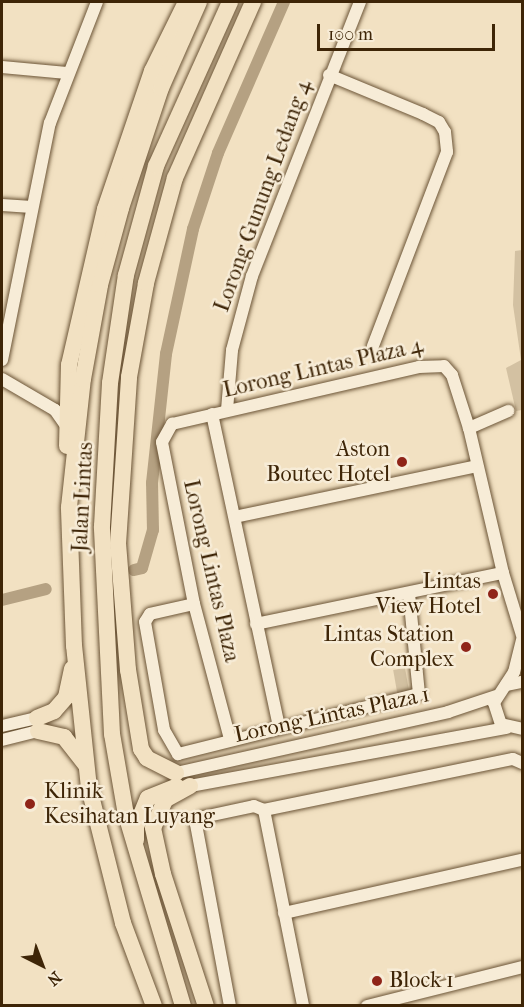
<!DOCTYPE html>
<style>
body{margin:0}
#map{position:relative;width:524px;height:1007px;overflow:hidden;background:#f2e1c2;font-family:"IM FELL French Canon",serif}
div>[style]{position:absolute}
.green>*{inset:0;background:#d3c1a2;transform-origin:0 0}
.canal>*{height:12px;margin:-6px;padding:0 6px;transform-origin:6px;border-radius:6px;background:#b5a182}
.roads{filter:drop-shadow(0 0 2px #6b5436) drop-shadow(0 0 2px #6b5436)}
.minor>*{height:12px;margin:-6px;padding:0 6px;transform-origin:6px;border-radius:6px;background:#f7ecd7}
.highway>*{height:16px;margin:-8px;padding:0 8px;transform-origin:8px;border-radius:8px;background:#f2e1c2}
.dots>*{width:16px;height:16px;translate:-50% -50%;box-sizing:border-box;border:3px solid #f7ecd7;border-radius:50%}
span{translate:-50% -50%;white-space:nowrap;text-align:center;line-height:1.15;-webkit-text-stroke:5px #f7ecd7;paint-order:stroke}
.street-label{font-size:22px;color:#3e2507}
.poi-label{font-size:22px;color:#3e2507}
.right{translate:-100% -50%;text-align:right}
.left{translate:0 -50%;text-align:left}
.frame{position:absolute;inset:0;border:3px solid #3e2507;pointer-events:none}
.north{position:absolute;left:12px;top:935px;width:60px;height:60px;-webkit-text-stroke:4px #f7ecd7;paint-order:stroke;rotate:138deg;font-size:16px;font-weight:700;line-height:24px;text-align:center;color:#3e2507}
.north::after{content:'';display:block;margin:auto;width:21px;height:27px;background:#3e2507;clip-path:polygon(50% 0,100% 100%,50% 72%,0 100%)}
.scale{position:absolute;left:317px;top:24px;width:178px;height:27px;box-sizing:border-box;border:3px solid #3e2507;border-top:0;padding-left:8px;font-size:18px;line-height:21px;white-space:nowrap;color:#3e2507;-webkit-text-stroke:4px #f7ecd7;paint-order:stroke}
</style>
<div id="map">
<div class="green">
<div style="clip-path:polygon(522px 250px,522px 410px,516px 411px,506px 368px,521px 360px,513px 305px,515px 251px)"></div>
<div style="left:405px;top:668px;width:27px;height:12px;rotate:80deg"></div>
</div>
<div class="canal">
<div style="left:134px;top:570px;width:8px;rotate:-14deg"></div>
<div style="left:142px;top:568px;width:40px;rotate:-74deg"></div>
<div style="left:153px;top:530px;width:47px;rotate:-91.2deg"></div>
<div style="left:152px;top:483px;width:130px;rotate:-83.8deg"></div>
<div style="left:166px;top:354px;width:128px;rotate:-77.8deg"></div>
<div style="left:193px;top:229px;width:80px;rotate:-71.8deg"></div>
<div style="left:218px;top:153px;width:165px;rotate:-66.4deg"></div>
<div style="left:2px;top:600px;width:45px;rotate:-14deg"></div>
</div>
<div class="roads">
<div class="minor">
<div style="left:2px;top:67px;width:65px;rotate:5.3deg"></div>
<div style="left:329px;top:75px;width:102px;rotate:22.5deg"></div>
<div style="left:423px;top:114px;width:18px;rotate:27deg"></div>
<div style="left:439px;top:122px;width:12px;rotate:59deg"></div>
<div style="left:445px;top:132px;width:20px;rotate:84deg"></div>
<div style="left:447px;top:152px;width:208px;rotate:110.9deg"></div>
<div style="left:2px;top:205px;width:30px;rotate:4deg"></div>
<div style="left:2px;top:360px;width:242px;rotate:-78.6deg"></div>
<div style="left:50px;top:123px;width:130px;rotate:-68.8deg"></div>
<div style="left:2px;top:379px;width:61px;rotate:30.3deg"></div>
<div style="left:55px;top:410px;width:19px;rotate:55deg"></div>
<div style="left:227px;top:410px;width:60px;rotate:-85.2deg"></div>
<div style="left:232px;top:350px;width:77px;rotate:-74.9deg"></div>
<div style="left:252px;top:276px;width:295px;rotate:-68.5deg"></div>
<div style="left:212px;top:414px;width:320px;rotate:77.9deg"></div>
<div style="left:469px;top:428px;width:43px;rotate:-23.6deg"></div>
<div style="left:235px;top:517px;width:246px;rotate:-11.9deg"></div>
<div style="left:194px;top:604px;width:45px;rotate:167.2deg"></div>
<div style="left:150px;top:614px;width:9px;rotate:122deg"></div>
<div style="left:145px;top:622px;width:110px;rotate:80deg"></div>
<div style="left:164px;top:730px;width:28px;rotate:60deg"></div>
<div style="left:178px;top:754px;width:248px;rotate:-14deg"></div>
<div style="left:419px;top:694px;width:100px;rotate:-95.7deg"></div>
<div style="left:256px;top:624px;width:252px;rotate:-11.7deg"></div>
<div style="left:522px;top:640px;width:33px;rotate:104deg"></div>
<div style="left:514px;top:672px;width:37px;rotate:123deg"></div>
<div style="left:494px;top:703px;width:22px;rotate:72deg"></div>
<div style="left:501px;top:724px;width:22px;rotate:13deg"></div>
<div style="left:506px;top:685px;width:16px;rotate:-11deg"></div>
<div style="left:2px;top:726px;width:36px;rotate:-13deg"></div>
<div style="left:230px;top:739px;width:140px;rotate:-104.9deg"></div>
<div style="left:194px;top:604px;width:165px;rotate:-101.2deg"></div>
<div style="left:162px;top:442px;width:21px;rotate:-61deg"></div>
<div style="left:172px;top:424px;width:253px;rotate:-13deg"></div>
<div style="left:419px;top:367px;width:25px;rotate:-2deg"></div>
<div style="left:444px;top:366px;width:12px;rotate:48deg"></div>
<div style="left:452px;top:375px;width:56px;rotate:72.2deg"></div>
<div style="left:469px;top:428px;width:149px;rotate:76.8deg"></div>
<div style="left:503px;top:573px;width:65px;rotate:73deg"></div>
<div style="left:2px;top:740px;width:37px;rotate:-14deg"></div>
<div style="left:176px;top:773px;width:279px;rotate:-12.6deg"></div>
<div style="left:448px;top:712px;width:51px;rotate:-18.4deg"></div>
<div style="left:190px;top:786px;width:322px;rotate:-10.4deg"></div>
<div style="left:264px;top:810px;width:254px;rotate:-11.6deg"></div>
<div style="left:513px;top:759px;width:10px;rotate:24deg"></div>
<div style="left:264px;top:810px;width:200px;rotate:78.7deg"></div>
<div style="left:284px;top:913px;width:244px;rotate:-12.6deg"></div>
<div style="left:230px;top:1006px;width:185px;rotate:-100.6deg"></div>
<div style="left:196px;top:824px;width:10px;rotate:-45deg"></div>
<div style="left:203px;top:817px;width:52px;rotate:-12.2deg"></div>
<div style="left:254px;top:806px;width:11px;rotate:22deg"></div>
<div style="left:367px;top:1006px;width:160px;rotate:-14.1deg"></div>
</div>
<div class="highway">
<div style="left:67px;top:446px;width:81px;rotate:-88.6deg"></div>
<div style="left:69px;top:365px;width:160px;rotate:-77deg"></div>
<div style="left:105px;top:209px;width:146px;rotate:-71.2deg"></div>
<div style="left:152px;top:71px;width:77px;rotate:-63.8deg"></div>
<div style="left:37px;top:718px;width:18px;rotate:-22deg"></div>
<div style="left:54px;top:711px;width:18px;rotate:-49deg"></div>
<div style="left:66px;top:697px;width:29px;rotate:-78deg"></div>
<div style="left:38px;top:731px;width:27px;rotate:13deg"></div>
<div style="left:64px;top:737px;width:36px;rotate:52deg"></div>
<div style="left:176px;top:773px;width:33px;rotate:-153deg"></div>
<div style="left:147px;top:758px;width:11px;rotate:-124deg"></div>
<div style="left:141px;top:749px;width:80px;rotate:-99.3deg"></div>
<div style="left:128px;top:670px;width:126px;rotate:-94.5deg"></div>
<div style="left:118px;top:544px;width:167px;rotate:-86.2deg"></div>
<div style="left:129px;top:377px;width:96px;rotate:-79.7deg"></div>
<div style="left:146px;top:283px;width:109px;rotate:-74.6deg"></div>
<div style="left:175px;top:178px;width:193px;rotate:-66.1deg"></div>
<div style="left:190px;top:786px;width:29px;rotate:151deg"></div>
<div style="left:165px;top:800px;width:30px;rotate:113deg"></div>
<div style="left:153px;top:828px;width:47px;rotate:77.7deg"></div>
<div style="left:163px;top:874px;width:139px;rotate:72deg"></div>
<div style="left:136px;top:840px;width:13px;rotate:-90deg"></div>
<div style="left:136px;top:827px;width:31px;rotate:-68deg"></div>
<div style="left:148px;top:798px;width:31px;rotate:-22deg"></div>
<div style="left:154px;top:1006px;width:89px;rotate:-110.5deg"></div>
<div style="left:123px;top:923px;width:139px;rotate:-104.1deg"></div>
<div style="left:89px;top:788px;width:143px;rotate:-96deg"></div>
<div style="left:74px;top:646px;width:139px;rotate:-92.1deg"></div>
<div style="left:69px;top:507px;width:129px;rotate:-83.8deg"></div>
<div style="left:83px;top:379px;width:96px;rotate:-79.7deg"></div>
<div style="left:100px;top:285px;width:80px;rotate:-74.7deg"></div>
<div style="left:121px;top:208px;width:126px;rotate:-71.6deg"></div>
<div style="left:161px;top:88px;width:94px;rotate:-66.2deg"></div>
<div style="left:183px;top:1006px;width:199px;rotate:-106.6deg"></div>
<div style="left:126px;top:815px;width:82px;rotate:-99.8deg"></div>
<div style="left:112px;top:734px;width:208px;rotate:-92.8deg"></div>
<div style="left:102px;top:526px;width:143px;rotate:-86.8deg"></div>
<div style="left:110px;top:383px;width:109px;rotate:-81.6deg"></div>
<div style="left:126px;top:275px;width:113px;rotate:-74.6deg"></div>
<div style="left:156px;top:166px;width:180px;rotate:-65.7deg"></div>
</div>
</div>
<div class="dots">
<div style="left:402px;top:462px;background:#8f2418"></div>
<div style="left:493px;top:594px;background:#8f2418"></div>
<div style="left:466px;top:647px;background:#8f2418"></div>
<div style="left:30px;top:804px;background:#8f2418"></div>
<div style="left:377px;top:981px;background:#8f2418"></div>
</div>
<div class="street-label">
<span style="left:263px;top:196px;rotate:-70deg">Lorong Gunung Ledang 4</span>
<span style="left:323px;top:368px;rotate:-13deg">Lorong Lintas Plaza 4</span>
<span style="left:83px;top:497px;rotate:-87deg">Jalan Lintas</span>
<span style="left:211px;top:571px;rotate:77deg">Lorong Lintas Plaza</span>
<span style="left:332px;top:715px;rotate:-12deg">Lorong Lintas Plaza 1</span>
</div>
<div class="poi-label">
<span class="right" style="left:390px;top:462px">Aston<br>Boutec Hotel</span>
<span class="right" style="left:481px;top:594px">Lintas<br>View Hotel</span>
<span class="right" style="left:454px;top:647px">Lintas Station<br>Complex</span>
<span class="left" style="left:44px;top:804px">Klinik<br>Kesihatan Luyang</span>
<span class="left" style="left:389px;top:981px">Block 1</span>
</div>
<div class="frame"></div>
<div class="north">N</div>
<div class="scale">100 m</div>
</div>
